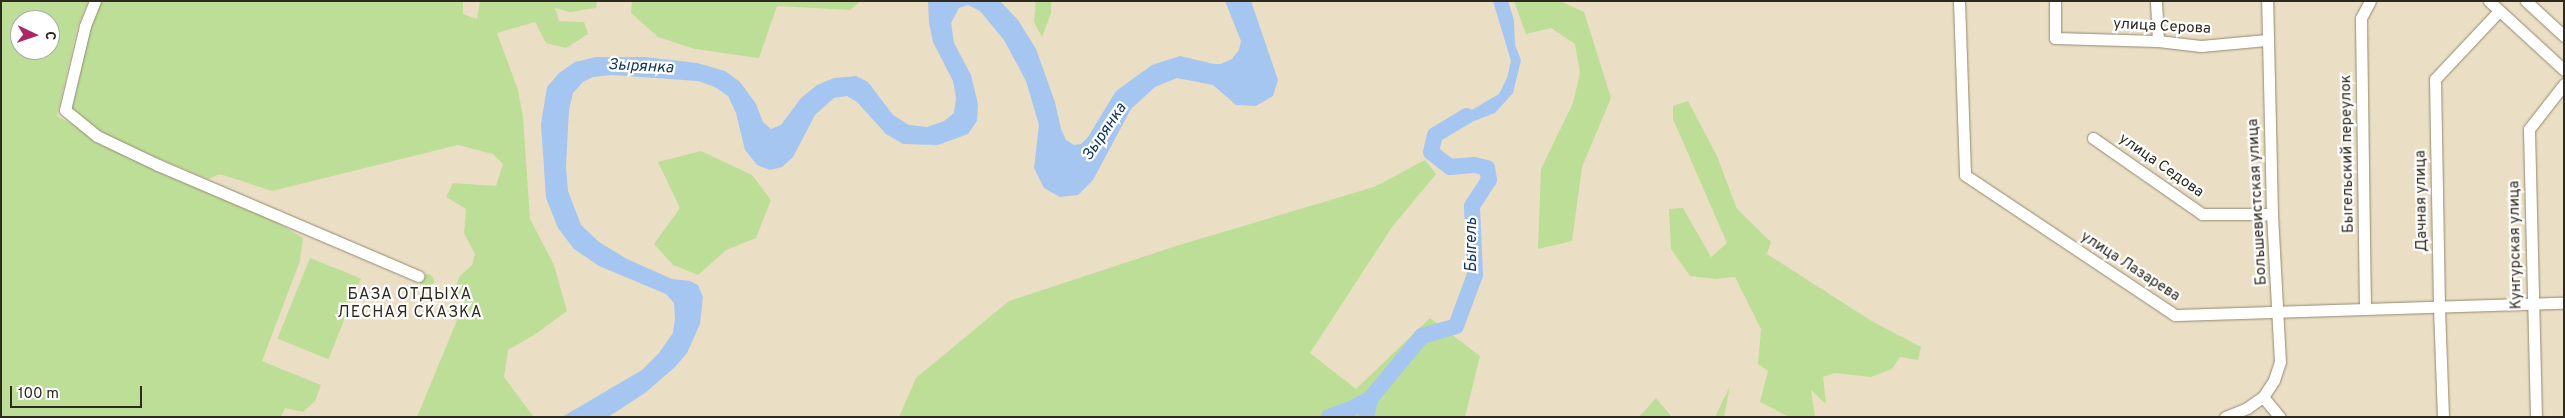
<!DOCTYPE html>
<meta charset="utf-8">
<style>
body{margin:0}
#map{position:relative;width:2565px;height:418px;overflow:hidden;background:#eadfc4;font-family:Overpass,sans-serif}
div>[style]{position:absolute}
.green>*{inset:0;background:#bdde97;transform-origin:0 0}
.round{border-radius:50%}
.water>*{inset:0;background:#a5c6f1}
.river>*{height:16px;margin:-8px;padding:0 8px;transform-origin:8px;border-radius:8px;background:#a5c6f1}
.roads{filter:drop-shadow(0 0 1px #948970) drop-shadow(0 0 1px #948970)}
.minor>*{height:11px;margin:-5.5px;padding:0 5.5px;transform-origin:5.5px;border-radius:5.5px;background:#fff}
span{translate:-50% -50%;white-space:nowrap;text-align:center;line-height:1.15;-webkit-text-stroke:4.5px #fff;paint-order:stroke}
.street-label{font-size:15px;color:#2f2a20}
.water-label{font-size:16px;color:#133764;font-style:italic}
.neighbourhood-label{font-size:16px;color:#2f2a20;letter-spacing:1px}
.frame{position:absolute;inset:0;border:2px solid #2f2a20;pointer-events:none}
.north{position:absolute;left:10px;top:10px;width:50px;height:50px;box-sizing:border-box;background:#fff;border:1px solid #acaaa6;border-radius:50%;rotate:93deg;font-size:14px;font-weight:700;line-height:20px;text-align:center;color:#2f2a20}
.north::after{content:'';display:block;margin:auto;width:18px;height:22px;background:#ac256b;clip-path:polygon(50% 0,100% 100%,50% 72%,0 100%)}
.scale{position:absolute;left:10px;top:386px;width:132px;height:22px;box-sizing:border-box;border:2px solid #2f2a20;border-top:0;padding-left:6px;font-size:15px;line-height:18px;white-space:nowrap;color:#2f2a20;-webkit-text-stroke:4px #fff;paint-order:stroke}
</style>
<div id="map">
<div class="green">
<div style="clip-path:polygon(evenodd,1px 1px,88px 1px,77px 29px,57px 116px,160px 171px,270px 218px,303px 238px,300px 261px,262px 361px,321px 385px,315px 401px,303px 412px,285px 408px,281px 417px,1px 417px,1px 1px,20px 20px,50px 20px,50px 50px,20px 50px,20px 20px)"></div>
<div style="clip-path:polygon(101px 1px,463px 1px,463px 14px,477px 19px,480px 1px,597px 1px,596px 8px,570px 12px,555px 8px,559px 21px,584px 22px,588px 34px,566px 48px,546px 43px,535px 22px,497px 33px,518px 90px,523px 117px,530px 219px,554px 265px,567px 311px,534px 335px,508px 350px,504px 377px,533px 416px,417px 417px,465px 301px,455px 288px,460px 276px,472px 265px,475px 254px,464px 233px,466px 209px,446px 197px,453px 183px,496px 186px,503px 164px,493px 154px,458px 145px,272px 191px,220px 174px,208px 179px,107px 137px,72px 108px,75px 77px,93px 15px)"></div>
<div style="clip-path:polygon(632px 1px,861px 1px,850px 10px,777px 6px,759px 58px,695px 49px,658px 37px,631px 13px)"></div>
<div style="clip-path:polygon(1036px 1px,1051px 1px,1051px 13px,1042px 37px,1034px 22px)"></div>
<div style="clip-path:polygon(1514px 1px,1560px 1px,1584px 12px,1611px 98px,1582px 167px,1572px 241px,1538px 249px,1541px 169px,1573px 103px,1580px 73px,1575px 44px,1551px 28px,1526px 34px)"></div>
<div style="clip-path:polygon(1688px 101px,1717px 156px,1737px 209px,1771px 242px,1767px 254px,1870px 320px,1921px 347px,1918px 360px,1900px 357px,1892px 369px,1871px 377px,1834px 373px,1823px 377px,1826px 404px,1811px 390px,1815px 417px,1789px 417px,1760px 402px,1768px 371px,1758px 364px,1761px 329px,1735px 277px,1716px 279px,1690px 276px,1671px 249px,1669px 209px,1683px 208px,1711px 257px,1727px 243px,1673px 119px,1673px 106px)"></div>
<div style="clip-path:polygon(701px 151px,752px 175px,771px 200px,756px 238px,726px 250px,698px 275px,673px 265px,654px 244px,680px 208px,658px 162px)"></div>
<div style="clip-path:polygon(1425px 160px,1436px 174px,1392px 227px,1310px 353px,1356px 389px,1430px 318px,1480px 356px,1465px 417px,899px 417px,916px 378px,1009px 301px,1176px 246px,1374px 187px)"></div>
<div style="left:310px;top:258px;width:55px;height:87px;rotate:22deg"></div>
<div class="round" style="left:420px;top:274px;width:14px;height:14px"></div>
<div style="clip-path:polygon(1730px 386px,1724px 417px,1715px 417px)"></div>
<div style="clip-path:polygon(1656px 398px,1672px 417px,1639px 417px)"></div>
</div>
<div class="water">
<div style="clip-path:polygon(928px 1px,1000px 1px,1018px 20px,1036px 49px,1055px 102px,1061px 129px,1066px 140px,1074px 145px,1081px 144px,1088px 137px,1116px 91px,1152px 65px,1180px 56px,1214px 64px,1221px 64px,1232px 59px,1239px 50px,1241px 41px,1225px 1px,1251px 1px,1278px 80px,1273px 96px,1256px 106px,1236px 105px,1213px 85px,1177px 78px,1155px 87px,1131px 109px,1093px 180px,1078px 195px,1060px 197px,1044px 188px,1034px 168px,1039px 125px,1026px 81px,1004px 40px,980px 11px,968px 5px,959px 8px,951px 23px,954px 43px,971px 75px,978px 104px,977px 121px,968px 134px,938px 145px,903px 144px,886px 134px,857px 102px,847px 96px,834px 98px,815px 115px,793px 157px,782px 167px,770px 170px,757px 165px,745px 150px,736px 113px,728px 96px,715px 87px,698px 81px,612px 75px,593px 77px,583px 82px,573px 93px,569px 110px,566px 167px,568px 191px,581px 225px,599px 242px,627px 259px,672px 279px,690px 281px,698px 285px,703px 297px,700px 324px,687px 353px,675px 367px,645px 393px,608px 417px,562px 417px,642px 370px,659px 353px,673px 333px,675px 318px,674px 303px,666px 294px,599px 266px,574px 249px,558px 228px,546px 198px,541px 124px,547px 87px,559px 73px,575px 62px,596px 57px,645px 57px,697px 63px,725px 71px,740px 82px,756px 104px,763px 122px,771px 129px,781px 125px,801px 98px,817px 85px,834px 78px,856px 76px,868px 82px,893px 115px,909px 125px,927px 127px,944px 121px,954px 113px,956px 98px,953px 81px,933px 42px,929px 23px)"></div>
<div style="clip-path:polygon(1493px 1px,1508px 1px,1514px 20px,1515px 45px,1521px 60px,1513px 93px,1495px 113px,1448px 131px,1448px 124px,1499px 94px,1507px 78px,1511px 61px)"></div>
</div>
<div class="river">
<div style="left:1329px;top:417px;width:23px;rotate:-20deg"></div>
<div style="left:1351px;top:409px;width:21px;rotate:-28deg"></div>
<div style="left:1366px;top:417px;width:18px;rotate:-77deg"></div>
<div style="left:1370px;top:399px;width:82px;rotate:-50.5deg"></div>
<div style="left:1422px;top:336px;width:35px;rotate:-16deg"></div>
<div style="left:1456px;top:326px;width:54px;rotate:-69.6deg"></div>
<div style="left:1475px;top:275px;width:69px;rotate:-92.5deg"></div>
<div style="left:1472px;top:206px;width:31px;rotate:-57deg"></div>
<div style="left:1489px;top:180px;width:12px;rotate:-99deg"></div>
<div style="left:1487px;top:168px;width:13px;rotate:-167deg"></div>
<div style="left:1474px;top:165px;width:24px;rotate:175deg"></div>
<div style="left:1450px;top:167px;width:24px;rotate:-142deg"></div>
<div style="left:1431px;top:152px;width:17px;rotate:-77deg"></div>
<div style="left:1435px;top:135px;width:37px;rotate:-31deg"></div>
</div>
<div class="roads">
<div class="minor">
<div style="left:95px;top:1px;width:27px;rotate:112deg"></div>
<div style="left:85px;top:26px;width:86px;rotate:103.4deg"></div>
<div style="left:65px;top:110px;width:41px;rotate:39.1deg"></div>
<div style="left:97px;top:136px;width:68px;rotate:25.4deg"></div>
<div style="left:158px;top:165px;width:283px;rotate:23.1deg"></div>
<div style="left:1959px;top:1px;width:174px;rotate:88deg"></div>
<div style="left:1965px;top:175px;width:252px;rotate:33.7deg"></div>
<div style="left:2175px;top:315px;width:389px;rotate:-1.8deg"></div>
<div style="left:2055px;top:1px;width:37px;rotate:90deg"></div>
<div style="left:2055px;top:38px;width:103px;rotate:1.7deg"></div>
<div style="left:2158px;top:41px;width:43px;rotate:6.6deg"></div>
<div style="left:2201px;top:46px;width:66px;rotate:-5.2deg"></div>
<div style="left:2156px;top:1px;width:40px;rotate:87.1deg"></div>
<div style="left:2489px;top:1px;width:102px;rotate:42.6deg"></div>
<div style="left:2526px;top:1px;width:52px;rotate:42.6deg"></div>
<div style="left:2093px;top:138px;width:133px;rotate:34.9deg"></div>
<div style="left:2202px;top:214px;width:70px"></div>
<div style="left:2365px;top:309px;width:291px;rotate:-90.8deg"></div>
<div style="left:2361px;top:18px;width:19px;rotate:-62deg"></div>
<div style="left:2263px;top:397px;width:26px;rotate:50deg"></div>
<div style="left:2225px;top:417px;width:24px;rotate:-22deg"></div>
<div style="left:2247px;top:408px;width:19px;rotate:-35deg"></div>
<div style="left:2263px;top:397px;width:20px;rotate:-57deg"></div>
<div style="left:2274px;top:380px;width:19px;rotate:-72deg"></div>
<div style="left:2280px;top:362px;width:148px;rotate:-93.1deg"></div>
<div style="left:2272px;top:214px;width:213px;rotate:-91.3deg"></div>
<div style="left:2443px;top:417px;width:110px;rotate:-92.1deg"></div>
<div style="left:2439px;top:307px;width:228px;rotate:-91deg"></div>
<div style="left:2435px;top:79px;width:93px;rotate:-46.7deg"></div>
<div style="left:2536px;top:417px;width:288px;rotate:-91.4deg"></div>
<div style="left:2529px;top:129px;width:57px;rotate:-52.1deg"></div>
</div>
</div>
<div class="street-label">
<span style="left:2162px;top:27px;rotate:3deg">улица Серова</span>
<span style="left:2348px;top:154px;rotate:-91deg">Быгельский переулок</span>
<span style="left:2161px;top:166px;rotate:35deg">улица Седова</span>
<span style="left:2422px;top:201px;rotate:-91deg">Дачная улица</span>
<span style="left:2258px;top:202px;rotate:-93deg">Большевистская улица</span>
<span style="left:2516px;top:245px;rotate:-91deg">Кунгурская улица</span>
<span style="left:2130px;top:267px;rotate:33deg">улица Лазарева</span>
</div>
<div class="water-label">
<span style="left:641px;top:67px;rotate:3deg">Зырянка</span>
<span style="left:1105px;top:132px;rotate:-56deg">Зырянка</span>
<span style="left:1472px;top:245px;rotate:-90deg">Быгель</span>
</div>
<div class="neighbourhood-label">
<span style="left:410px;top:304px">БАЗА ОТДЫХА<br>ЛЕСНАЯ СКАЗКА</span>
</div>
<div class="frame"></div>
<div class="north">С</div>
<div class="scale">100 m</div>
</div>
